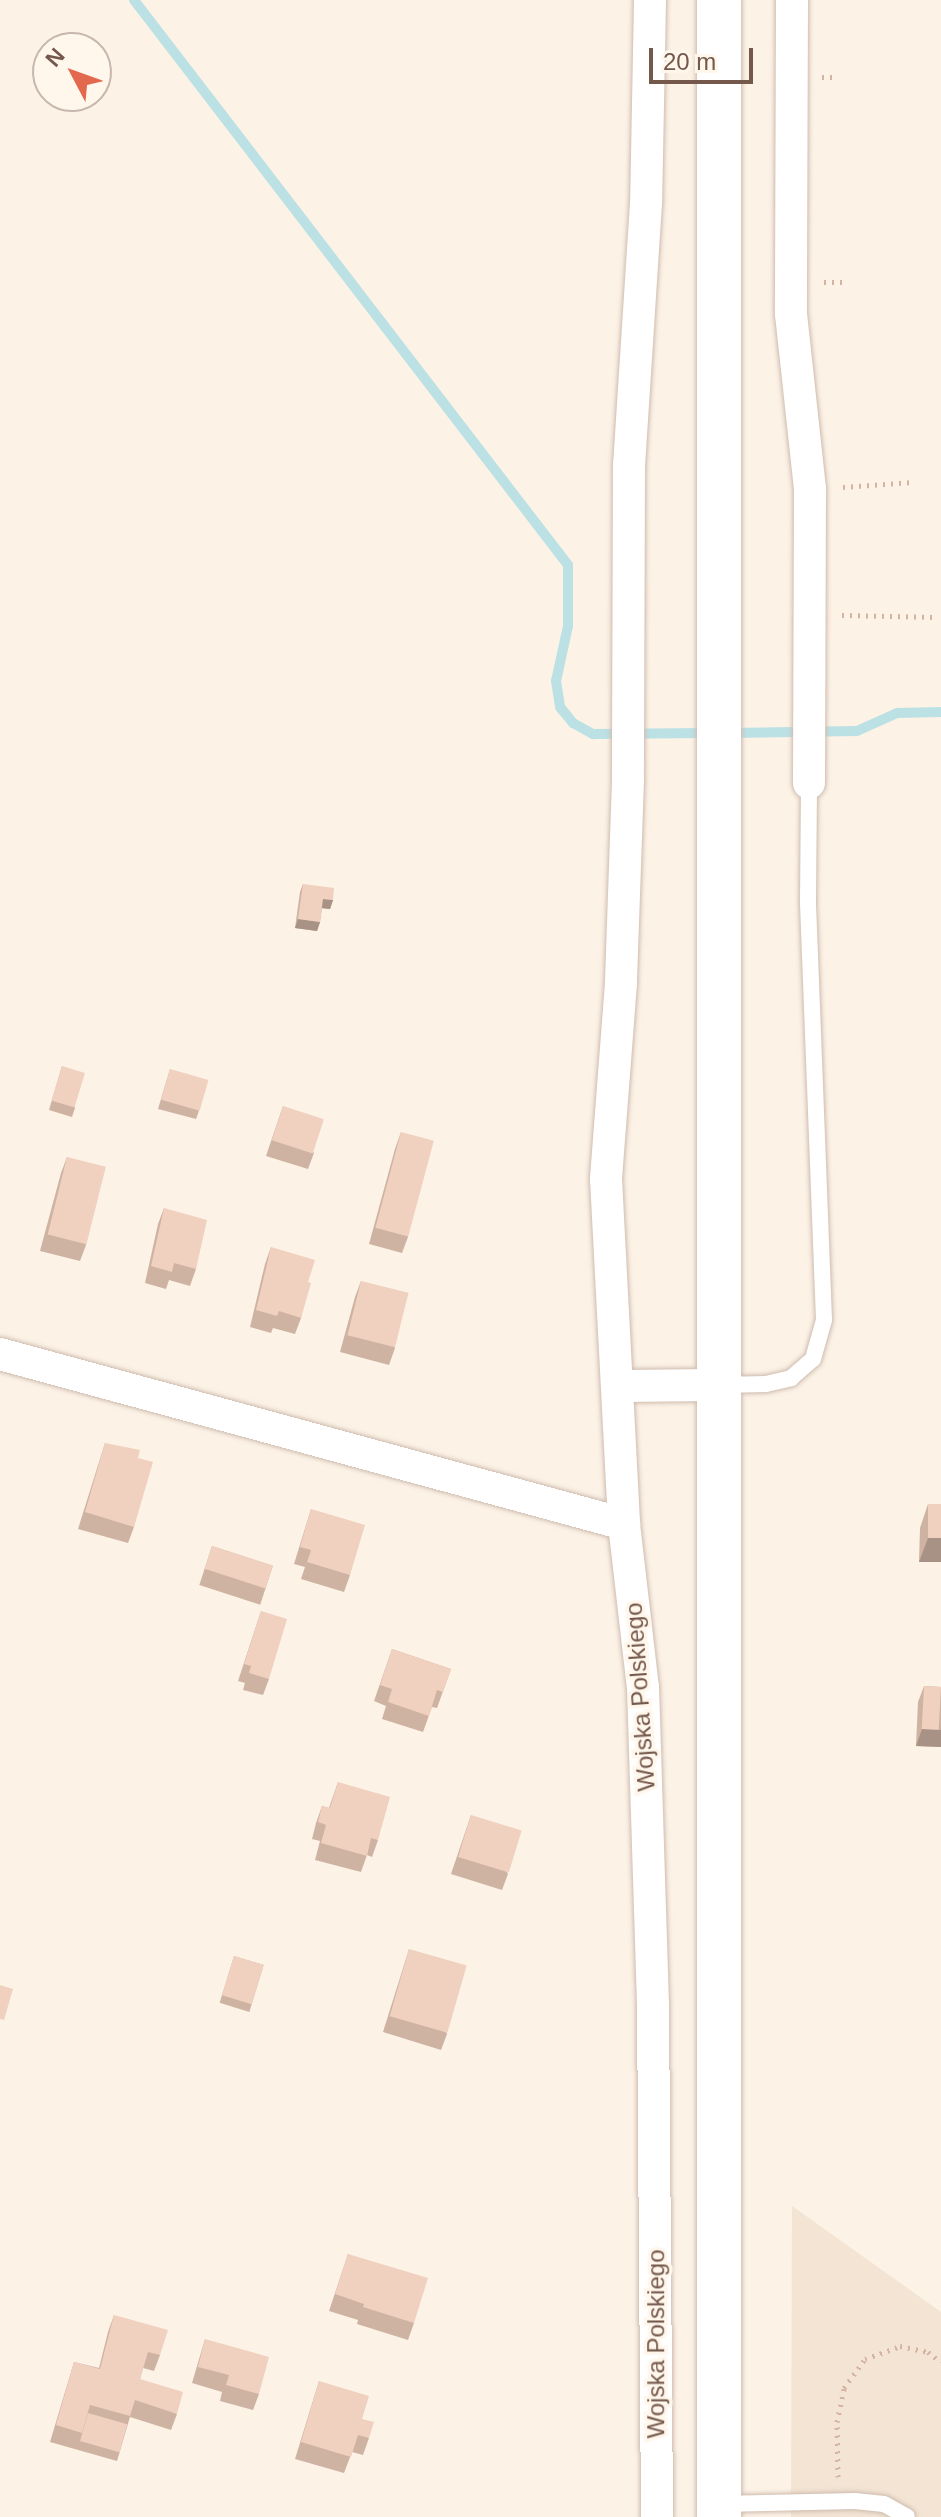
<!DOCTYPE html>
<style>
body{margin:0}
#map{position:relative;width:941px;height:2517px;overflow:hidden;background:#fcf2e6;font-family:Helvetica,sans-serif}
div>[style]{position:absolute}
.residential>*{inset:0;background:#f3e4d4}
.stream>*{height:10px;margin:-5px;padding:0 5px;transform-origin:5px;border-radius:5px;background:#bbe1e5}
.path>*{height:5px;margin-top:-2.5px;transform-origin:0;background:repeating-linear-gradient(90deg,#d5b3a1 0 2px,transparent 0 8px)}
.roads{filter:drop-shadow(0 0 2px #cfbcaf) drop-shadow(0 0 2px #cfbcaf)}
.lane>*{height:16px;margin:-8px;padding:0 8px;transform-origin:8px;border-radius:8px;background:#fff}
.street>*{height:32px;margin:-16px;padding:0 16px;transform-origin:16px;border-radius:16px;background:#fff}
.secondary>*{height:44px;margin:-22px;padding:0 22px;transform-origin:22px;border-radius:22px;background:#fff}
.wall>*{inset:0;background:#ceb3a3;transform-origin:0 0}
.shaded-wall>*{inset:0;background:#a89285}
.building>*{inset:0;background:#f0d0be;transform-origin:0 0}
span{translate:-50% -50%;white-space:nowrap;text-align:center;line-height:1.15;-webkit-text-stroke:7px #fff6ec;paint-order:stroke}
.street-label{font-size:24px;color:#74584b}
.north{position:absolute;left:32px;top:32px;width:80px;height:80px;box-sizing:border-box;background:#fff6ec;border:2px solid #c7b7ac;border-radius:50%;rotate:311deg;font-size:22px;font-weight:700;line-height:32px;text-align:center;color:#74584b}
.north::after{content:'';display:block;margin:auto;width:28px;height:36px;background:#e2684e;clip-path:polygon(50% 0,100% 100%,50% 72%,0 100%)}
.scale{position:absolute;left:649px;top:48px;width:104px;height:36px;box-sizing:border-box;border:4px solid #74584b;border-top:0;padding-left:10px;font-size:24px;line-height:28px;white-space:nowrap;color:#74584b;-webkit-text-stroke:6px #fff6ec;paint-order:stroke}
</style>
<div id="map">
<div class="residential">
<div style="clip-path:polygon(792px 2206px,941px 2312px,941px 2517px,791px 2517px)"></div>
</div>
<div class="stream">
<div style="left:134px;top:0;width:712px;rotate:52.47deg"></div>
<div style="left:568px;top:565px;width:61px;rotate:90deg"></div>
<div style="left:568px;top:626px;width:56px;rotate:102.3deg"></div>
<div style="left:556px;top:681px;width:26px;rotate:81deg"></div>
<div style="left:560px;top:707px;width:21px;rotate:51deg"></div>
<div style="left:573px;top:723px;width:23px;rotate:29deg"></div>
<div style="left:593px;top:734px;width:114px;rotate:-0.5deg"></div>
<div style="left:727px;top:733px;width:130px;rotate:-0.9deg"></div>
<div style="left:857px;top:731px;width:44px;rotate:-24.2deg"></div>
<div style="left:897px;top:713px;width:44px;rotate:-1.3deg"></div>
</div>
<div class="path">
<div style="left:822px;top:77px;width:15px"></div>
<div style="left:824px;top:282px;width:24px"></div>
<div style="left:843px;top:487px;width:70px;rotate:-4.1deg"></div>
<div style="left:842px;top:615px;width:95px;rotate:1.2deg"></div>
<div style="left:838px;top:2477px;width:55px;rotate:-91deg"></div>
<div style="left:837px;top:2422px;width:35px;rotate:-78deg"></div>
<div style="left:844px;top:2388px;width:36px;rotate:-54deg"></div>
<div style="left:865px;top:2359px;width:37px;rotate:-20deg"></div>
<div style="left:900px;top:2346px;width:29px;rotate:12deg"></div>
<div style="left:928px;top:2352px;width:16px;rotate:38deg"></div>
</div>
<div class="roads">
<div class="lane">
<div style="left:720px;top:1385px;width:46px;rotate:-1.2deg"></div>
<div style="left:766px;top:1384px;width:26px;rotate:-13deg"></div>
<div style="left:791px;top:1378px;width:29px;rotate:-41deg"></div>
<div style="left:813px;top:1359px;width:41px;rotate:-74.2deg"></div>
<div style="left:824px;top:1320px;width:418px;rotate:-92.2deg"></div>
<div style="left:808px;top:902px;width:119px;rotate:-89.5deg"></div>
<div style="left:720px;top:2504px;width:135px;rotate:-1.3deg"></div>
<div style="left:855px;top:2501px;width:29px;rotate:6deg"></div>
<div style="left:884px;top:2504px;width:26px;rotate:29deg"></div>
</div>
<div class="street">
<div style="left:650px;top:0;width:203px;rotate:91.1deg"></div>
<div style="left:646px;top:203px;width:263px;rotate:93.7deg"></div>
<div style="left:629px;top:465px;width:315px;rotate:90.2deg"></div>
<div style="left:628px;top:780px;width:203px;rotate:92deg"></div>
<div style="left:621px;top:983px;width:197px;rotate:94.4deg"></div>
<div style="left:606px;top:1179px;width:345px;rotate:87deg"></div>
<div style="left:624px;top:1524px;width:164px;rotate:83.4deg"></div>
<div style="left:643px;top:1687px;width:317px;rotate:88.2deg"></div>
<div style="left:653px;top:2004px;width:513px;rotate:89.55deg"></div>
<div style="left:792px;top:0;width:314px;rotate:90.2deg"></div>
<div style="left:791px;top:314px;width:176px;rotate:83.8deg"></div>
<div style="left:810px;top:489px;width:294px;rotate:90.2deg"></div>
<div style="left:0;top:1354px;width:647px;rotate:15.24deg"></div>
<div style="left:617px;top:1386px;width:100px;rotate:-0.6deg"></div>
</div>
<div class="secondary">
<div style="left:719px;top:0;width:2517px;rotate:90deg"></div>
</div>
</div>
<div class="wall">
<div style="clip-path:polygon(303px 884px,333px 900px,330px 909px,322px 908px,320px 922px,317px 931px,295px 928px,300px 892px)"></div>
<div style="clip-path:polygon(62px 1066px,75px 1108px,72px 1117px,49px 1110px)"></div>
<div style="clip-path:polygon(170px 1069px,199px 1111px,196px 1119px,158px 1109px)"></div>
<div style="clip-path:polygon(283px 1106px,314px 1153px,308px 1169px,266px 1156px)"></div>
<div style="clip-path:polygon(401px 1132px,408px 1237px,402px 1253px,369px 1244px,395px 1149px)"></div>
<div style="clip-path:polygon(67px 1157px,86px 1245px,80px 1261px,40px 1251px,61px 1173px)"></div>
<div style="clip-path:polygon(164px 1208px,196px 1269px,190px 1286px,169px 1280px,166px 1289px,145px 1283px,158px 1224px)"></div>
<div style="clip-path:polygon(271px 1247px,308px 1282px,301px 1318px,295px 1334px,273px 1328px,271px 1333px,250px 1327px,265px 1264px)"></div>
<div style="clip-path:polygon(361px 1281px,395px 1348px,389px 1365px,340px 1352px,355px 1297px)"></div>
<div style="clip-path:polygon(105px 1443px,138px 1458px,134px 1527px,128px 1543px,78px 1529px)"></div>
<div style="clip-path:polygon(928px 1504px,941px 1504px,941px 1562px,919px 1562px,920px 1528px)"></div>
<div style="clip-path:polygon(311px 1509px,350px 1575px,344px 1592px,301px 1579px,305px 1567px,294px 1564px)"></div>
<div style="left:212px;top:1546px;width:64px;height:41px;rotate:18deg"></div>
<div style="clip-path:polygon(261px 1611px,269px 1679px,263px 1695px,243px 1690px,245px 1683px,238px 1681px)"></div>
<div style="clip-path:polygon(392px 1649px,451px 1669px,437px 1708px,432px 1707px,423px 1732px,382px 1719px,386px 1706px,374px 1701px)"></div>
<div style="clip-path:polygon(924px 1686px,941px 1687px,941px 1747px,916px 1746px,918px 1702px)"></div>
<div style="clip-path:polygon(338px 1782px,378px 1840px,372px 1857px,367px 1855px,361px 1872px,315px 1860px,320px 1841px,312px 1839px,316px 1823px,322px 1806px,329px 1808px)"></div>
<div style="clip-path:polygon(471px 1815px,508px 1874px,502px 1890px,451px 1874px)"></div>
<div style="clip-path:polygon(409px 1949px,447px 2034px,441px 2050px,383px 2032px)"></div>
<div style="left:234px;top:1956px;width:31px;height:49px;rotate:17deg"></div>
<div style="clip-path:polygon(348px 2254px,414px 2323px,408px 2340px,357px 2324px,358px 2320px,329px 2311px)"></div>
<div style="clip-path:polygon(114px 2315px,160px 2355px,154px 2371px,143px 2368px,140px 2379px,177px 2414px,171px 2430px,130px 2417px,117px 2461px,50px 2442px,74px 2362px,99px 2368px,108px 2332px)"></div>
<div style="clip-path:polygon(205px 2339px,259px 2394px,253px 2410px,220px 2401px,222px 2392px,192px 2383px)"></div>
<div style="clip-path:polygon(319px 2381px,362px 2419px,369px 2438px,363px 2455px,352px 2452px,344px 2473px,295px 2459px)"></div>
</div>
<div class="shaded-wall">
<div style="clip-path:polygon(323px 899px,333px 900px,330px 909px,320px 908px)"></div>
<div style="clip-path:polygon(298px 919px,320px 922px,317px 931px,295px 928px)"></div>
<div style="clip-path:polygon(928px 1538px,941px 1538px,941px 1562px,919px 1562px)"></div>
<div style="clip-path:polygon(922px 1729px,941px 1730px,941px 1747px,916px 1746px)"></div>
</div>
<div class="building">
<div style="clip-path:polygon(303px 884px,334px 888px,333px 900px,323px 899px,320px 922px,298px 919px)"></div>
<div style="left:62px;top:1066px;width:24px;height:36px;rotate:17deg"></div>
<div style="left:170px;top:1069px;width:40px;height:32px;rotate:16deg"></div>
<div style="left:283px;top:1106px;width:43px;height:36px;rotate:18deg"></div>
<div style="left:401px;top:1132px;width:34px;height:99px;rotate:15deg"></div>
<div style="left:67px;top:1157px;width:40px;height:80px;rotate:14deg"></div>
<div style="clip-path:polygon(164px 1208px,207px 1220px,196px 1269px,174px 1263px,172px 1272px,151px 1266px)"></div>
<div style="clip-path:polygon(271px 1247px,315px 1260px,308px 1282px,311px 1283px,301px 1318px,279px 1311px,277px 1316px,256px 1310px)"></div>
<div style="left:361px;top:1281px;width:49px;height:56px;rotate:14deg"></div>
<div style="clip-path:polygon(105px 1443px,140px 1450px,138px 1458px,153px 1462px,134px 1527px,85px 1512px)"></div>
<div style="left:928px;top:1504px;width:13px;height:34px"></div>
<div style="clip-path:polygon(311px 1509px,365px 1525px,350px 1575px,307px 1562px,311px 1550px,300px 1547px)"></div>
<div style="left:212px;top:1546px;width:64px;height:24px;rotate:18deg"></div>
<div style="clip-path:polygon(261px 1611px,287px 1619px,269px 1679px,249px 1673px,251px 1666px,244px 1664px)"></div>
<div style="clip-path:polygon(392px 1649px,451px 1669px,443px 1692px,437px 1690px,429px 1716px,388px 1702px,392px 1689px,380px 1685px)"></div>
<div style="left:924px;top:1686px;width:17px;height:43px;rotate:3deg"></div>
<div style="clip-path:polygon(338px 1782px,390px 1797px,378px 1840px,371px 1838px,367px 1856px,321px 1843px,326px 1825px,318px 1822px,322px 1806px,330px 1808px)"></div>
<div style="left:471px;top:1815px;width:53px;height:44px;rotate:17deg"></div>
<div style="left:409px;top:1949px;width:60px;height:70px;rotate:16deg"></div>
<div style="left:234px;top:1956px;width:31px;height:41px;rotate:17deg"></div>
<div style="clip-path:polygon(0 1985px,13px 1989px,4px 2020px,0 2019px)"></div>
<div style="clip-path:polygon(348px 2254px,428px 2278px,414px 2323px,363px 2307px,364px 2304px,335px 2294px)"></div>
<div style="clip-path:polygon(114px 2315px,168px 2330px,160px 2355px,148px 2352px,140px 2379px,183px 2392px,177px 2414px,135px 2400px,130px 2416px,90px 2405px,82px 2433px,56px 2425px,74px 2362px,100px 2369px)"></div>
<div style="clip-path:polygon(205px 2339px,269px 2357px,259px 2394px,226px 2385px,229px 2375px,198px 2367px)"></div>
<div style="clip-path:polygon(319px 2381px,369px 2396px,362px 2419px,374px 2422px,369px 2438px,358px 2435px,351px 2457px,301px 2442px)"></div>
<div style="left:88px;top:2413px;width:41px;height:29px;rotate:16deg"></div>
</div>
<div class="street-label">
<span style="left:640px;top:1697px;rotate:-94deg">Wojska Polskiego</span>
<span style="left:656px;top:2344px;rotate:-90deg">Wojska Polskiego</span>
</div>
<div class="north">N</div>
<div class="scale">20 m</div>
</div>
